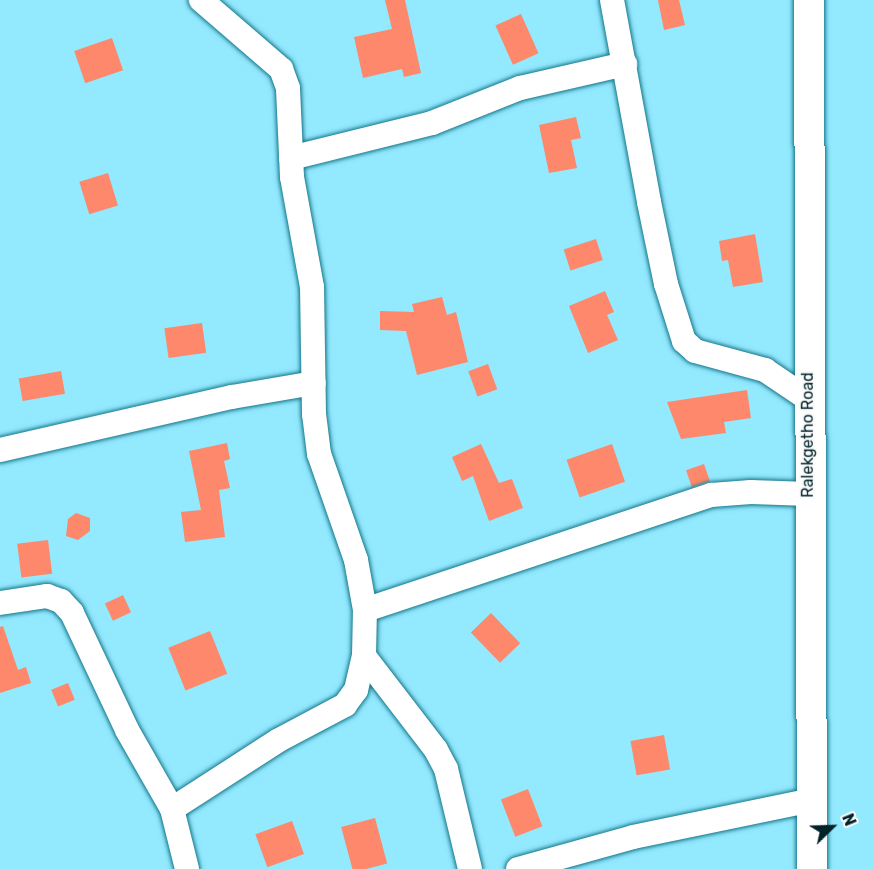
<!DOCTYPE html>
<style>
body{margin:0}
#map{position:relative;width:874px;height:869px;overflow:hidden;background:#93e9fe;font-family:Rubik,sans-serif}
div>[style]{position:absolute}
.building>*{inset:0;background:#fd886b;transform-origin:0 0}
.roads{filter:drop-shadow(0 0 2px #137689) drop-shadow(0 0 2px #137689)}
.minor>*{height:24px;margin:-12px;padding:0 12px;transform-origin:12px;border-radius:12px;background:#fff}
.major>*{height:30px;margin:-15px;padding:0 15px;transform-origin:15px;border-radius:15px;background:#fff}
span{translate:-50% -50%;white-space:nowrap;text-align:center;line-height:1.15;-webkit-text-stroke:5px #fbfbfb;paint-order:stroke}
.street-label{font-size:16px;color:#00232a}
.north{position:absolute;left:802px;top:797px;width:60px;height:60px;-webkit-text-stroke:4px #fbfbfb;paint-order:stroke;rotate:67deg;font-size:16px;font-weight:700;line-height:24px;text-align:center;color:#00232a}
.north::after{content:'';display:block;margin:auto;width:21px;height:27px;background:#00232a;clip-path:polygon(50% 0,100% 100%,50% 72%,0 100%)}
</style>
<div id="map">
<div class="building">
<div style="clip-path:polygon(385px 0,405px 0,421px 73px,404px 77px,402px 69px,363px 78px,354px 37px,392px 29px)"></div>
<div style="clip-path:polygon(658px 0,679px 0,685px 25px,664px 30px)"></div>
<div style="left:521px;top:14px;width:43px;height:28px;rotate:66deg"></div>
<div style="left:112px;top:38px;width:34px;height:40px;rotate:71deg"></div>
<div style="clip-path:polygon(576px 117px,581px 138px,571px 140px,577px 168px,549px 173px,539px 125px)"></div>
<div style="left:108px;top:173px;width:34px;height:30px;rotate:73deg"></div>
<div style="clip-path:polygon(755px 234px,763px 282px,733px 287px,728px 260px,722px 261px,719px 241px)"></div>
<div style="left:596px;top:239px;width:22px;height:34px;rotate:72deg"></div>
<div style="clip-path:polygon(605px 291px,614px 312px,607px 315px,618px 340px,588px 353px,569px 306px)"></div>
<div style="clip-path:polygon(442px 297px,447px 315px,456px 312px,468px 362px,417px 375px,406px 331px,380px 330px,380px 311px,414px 312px,412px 304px)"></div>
<div style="left:202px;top:323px;width:30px;height:38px;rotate:82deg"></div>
<div style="left:488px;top:364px;width:27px;height:21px;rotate:70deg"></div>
<div style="left:61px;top:371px;width:23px;height:43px;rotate:80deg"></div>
<div style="clip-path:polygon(747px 390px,751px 418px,724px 422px,726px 433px,681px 439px,667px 402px)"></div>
<div style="clip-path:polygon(227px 443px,230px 459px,224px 461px,230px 488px,219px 490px,225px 537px,185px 542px,181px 512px,201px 510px,189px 451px)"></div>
<div style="clip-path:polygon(481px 444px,499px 483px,512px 479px,523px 508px,489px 521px,473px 476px,462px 481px,452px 457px)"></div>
<div style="left:612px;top:444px;width:40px;height:48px;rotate:71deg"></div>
<div style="left:704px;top:464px;width:18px;height:19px;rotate:71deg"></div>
<div style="clip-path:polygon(76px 513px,90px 518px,90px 531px,78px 540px,66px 536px,68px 519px)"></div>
<div style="left:48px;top:540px;width:34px;height:31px;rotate:83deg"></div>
<div style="left:123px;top:595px;width:19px;height:20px;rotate:65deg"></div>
<div style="left:491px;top:613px;width:42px;height:28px;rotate:46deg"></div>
<div style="clip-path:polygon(3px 626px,18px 670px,26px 667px,31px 683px,0 693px,0 627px)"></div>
<div style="left:210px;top:631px;width:46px;height:45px;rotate:68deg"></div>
<div style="left:68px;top:683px;width:18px;height:18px;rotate:68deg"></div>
<div style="left:664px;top:735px;width:35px;height:34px;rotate:80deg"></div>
<div style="left:528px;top:789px;width:40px;height:29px;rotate:69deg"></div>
<div style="left:375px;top:818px;width:47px;height:35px;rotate:75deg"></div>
<div style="left:292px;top:821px;width:35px;height:39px;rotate:70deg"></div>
</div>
<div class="roads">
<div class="minor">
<div style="left:612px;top:0;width:205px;rotate:79.6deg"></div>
<div style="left:649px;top:202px;width:84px;rotate:78.3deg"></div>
<div style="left:666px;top:284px;width:60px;rotate:72.5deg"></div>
<div style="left:684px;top:341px;width:15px;rotate:42deg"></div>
<div style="left:695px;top:351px;width:73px;rotate:15.2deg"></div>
<div style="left:765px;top:370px;width:52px;rotate:34deg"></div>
<div style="left:291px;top:158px;width:145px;rotate:-13.9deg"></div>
<div style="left:432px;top:123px;width:95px;rotate:-21.7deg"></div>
<div style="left:520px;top:88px;width:108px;rotate:-12.9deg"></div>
<div style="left:0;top:450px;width:238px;rotate:-12.9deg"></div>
<div style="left:232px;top:397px;width:83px;rotate:-9.7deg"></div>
<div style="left:0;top:603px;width:48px;rotate:-8.5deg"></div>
<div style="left:47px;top:596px;width:15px;rotate:20deg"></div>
<div style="left:61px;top:601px;width:16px;rotate:47deg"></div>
<div style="left:72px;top:613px;width:129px;rotate:64.8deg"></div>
<div style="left:127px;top:730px;width:91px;rotate:60.3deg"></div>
<div style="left:365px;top:610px;width:365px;rotate:-18.4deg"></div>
<div style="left:711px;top:495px;width:40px;rotate:-4.3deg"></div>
<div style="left:751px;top:492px;width:58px;rotate:2deg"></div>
<div style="left:364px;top:656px;width:118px;rotate:52.5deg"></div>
<div style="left:436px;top:750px;width:21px;rotate:62deg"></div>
<div style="left:446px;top:769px;width:103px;rotate:76.5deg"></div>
<div style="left:187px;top:869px;width:62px;rotate:-104deg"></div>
<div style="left:172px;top:809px;width:127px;rotate:-32.8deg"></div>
<div style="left:279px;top:740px;width:75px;rotate:-27.9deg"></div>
<div style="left:345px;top:705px;width:19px;rotate:-54deg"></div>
<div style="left:356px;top:690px;width:35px;rotate:-77deg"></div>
<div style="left:364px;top:656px;width:46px;rotate:-88.8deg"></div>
<div style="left:365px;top:610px;width:51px;rotate:-100.2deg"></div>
<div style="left:356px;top:560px;width:112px;rotate:-109.2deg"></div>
<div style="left:319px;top:454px;width:40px;rotate:-97.1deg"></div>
<div style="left:314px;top:414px;width:127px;rotate:-90.9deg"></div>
<div style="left:312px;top:287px;width:112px;rotate:-100.3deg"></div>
<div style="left:292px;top:177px;width:89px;rotate:-92.6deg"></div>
<div style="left:288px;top:88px;width:20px;rotate:-110deg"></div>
<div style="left:281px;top:69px;width:106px;rotate:-139.2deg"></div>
<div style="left:518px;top:869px;width:119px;rotate:-15.5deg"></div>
<div style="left:633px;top:837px;width:183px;rotate:-11.7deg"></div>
</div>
<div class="major">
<div style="left:809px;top:0;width:869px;rotate:89.8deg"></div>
</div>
</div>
<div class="street-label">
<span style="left:808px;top:435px;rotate:-90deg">Ralekgetho Road</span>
</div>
<div class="north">N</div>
</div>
